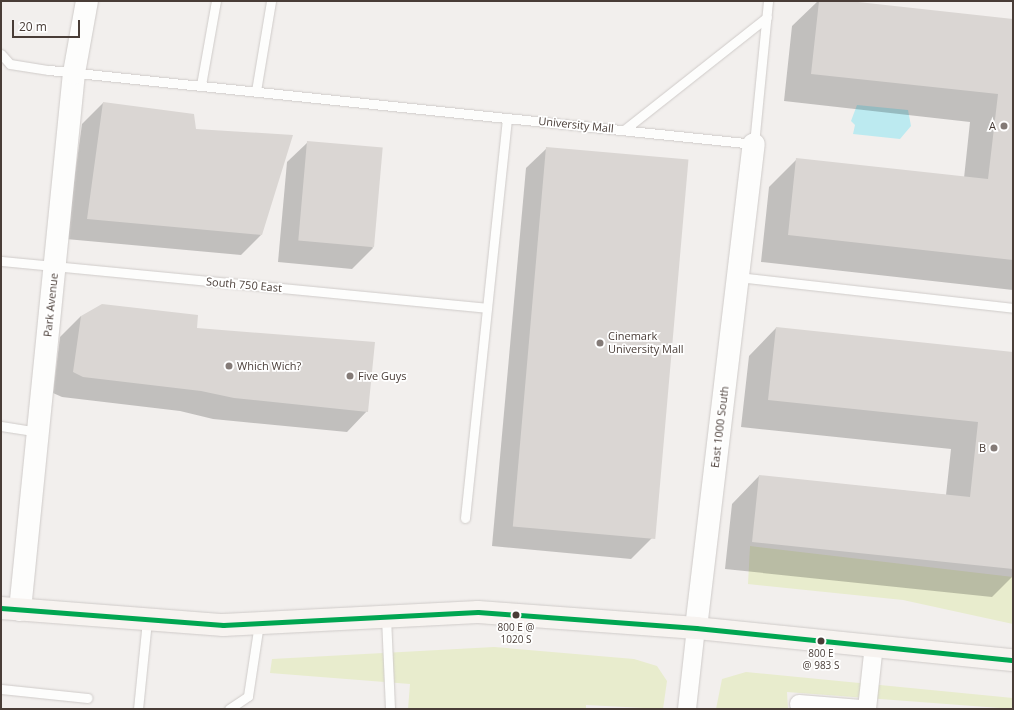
<!DOCTYPE html>
<style>
body{margin:0}
#map{position:relative;width:1014px;height:710px;overflow:hidden;background:#f2efed;font-family:"Open Sans",sans-serif}
div>[style]{position:absolute}
.green>*{inset:0;background:#e8eccd}
.water>*{inset:0;background:#bceaf0}
.shadow>*{inset:0;background:#0003}
.building>*{inset:0;background:#dad6d3;transform-origin:0 0}
.roads{filter:drop-shadow(0 0 1px #cfcbc9) drop-shadow(0 0 1px #cfcbc9)}
.service>*{height:9px;margin:-4.5px;padding:0 4.5px;transform-origin:4.5px;border-radius:4.5px;background:#fdfdfc}
.minor>*{height:18px;margin:-9px;padding:0 9px;transform-origin:9px;border-radius:9px;background:#fdfdfc}
.tertiary>*{height:22px;margin:-11px;padding:0 11px;transform-origin:11px;border-radius:11px;background:#fdfdfc}
.secondary>*{height:22px;margin:-11px;padding:0 11px;transform-origin:11px;border-radius:11px;background:#f7f3f0}
.bus-1>*{height:5px;margin:-2.5px;padding:0 2.5px;transform-origin:2.5px;border-radius:2.5px;background:#00a651}
.dots>*{width:11px;height:11px;translate:-50% -50%;box-sizing:border-box;border:2px solid #fff;border-radius:50%}
span{translate:-50% -50%;white-space:nowrap;text-align:center;line-height:1.15;-webkit-text-stroke:3.5px #fff;paint-order:stroke}
.bus-label{font-size:10px;color:#493d37}
.street-label{font-size:11px;color:#493d37}
.poi-label{font-size:11px;color:#493d37}
.right{translate:-100% -50%;text-align:right}
.left{translate:0 -50%;text-align:left}
.frame{position:absolute;inset:0;border:2px solid #493d37;pointer-events:none}
.scale{position:absolute;left:12px;top:20px;width:68px;height:18px;box-sizing:border-box;border:2px solid #493d37;border-top:0;padding-left:5px;font-size:12px;line-height:14px;white-space:nowrap;color:#493d37;-webkit-text-stroke:3px #fff;paint-order:stroke}
</style>
<div id="map">
<div class="green">
<div style="clip-path:polygon(750px 546px,1013px 577px,1013px 624px,903px 600px,748px 584px)"></div>
<div style="clip-path:polygon(494px 647px,634px 659px,657px 666px,667px 681px,663px 709px,586px 705px,586px 709px,408px 709px,410px 684px,270px 673px,272px 659px)"></div>
<div style="clip-path:polygon(746px 672px,1013px 698px,1013px 709px,787px 692px,788px 709px,716px 709px,722px 679px)"></div>
</div>
<div class="water">
<div style="clip-path:polygon(857px 105px,908px 110px,911px 126px,900px 139px,853px 134px,855px 125px,851px 121px)"></div>
</div>
<div class="shadow">
<div style="clip-path:polygon(818px 1px,1013px 20px,1013px 290px,761px 262px,769px 187px,797px 159px,964px 178px,970px 122px,784px 101px,792px 26px)"></div>
<div style="clip-path:polygon(103px 103px,195px 130px,261px 235px,241px 255px,66px 239px,82px 124px)"></div>
<div style="clip-path:polygon(308px 142px,373px 248px,352px 269px,278px 262px,287px 162px)"></div>
<div style="clip-path:polygon(547px 148px,686px 161px,652px 538px,631px 559px,492px 546px,526px 168px)"></div>
<div style="clip-path:polygon(81px 316px,196px 329px,367px 411px,347px 432px,213px 419px,180px 411px,62px 397px,53px 393px,60px 337px)"></div>
<div style="clip-path:polygon(776px 328px,1013px 353px,1013px 576px,992px 597px,725px 569px,732px 504px,759px 476px,946px 495px,951px 449px,741px 427px,749px 356px)"></div>
</div>
<div class="building">
<div style="clip-path:polygon(819px 1px,849px 1px,1013px 19px,1013px 260px,788px 235px,796px 158px,988px 179px,998px 94px,811px 74px)"></div>
<div style="clip-path:polygon(103px 102px,194px 114px,196px 129px,293px 135px,262px 235px,87px 219px)"></div>
<div style="left:307px;top:141px;width:76px;height:100px;rotate:5deg"></div>
<div style="left:546px;top:147px;width:143px;height:381px;rotate:5deg"></div>
<div style="clip-path:polygon(102px 304px,198px 315px,197px 328px,375px 342px,368px 412px,234px 398px,201px 391px,83px 377px,73px 372px,81px 316px)"></div>
<div style="clip-path:polygon(776px 327px,1013px 352px,1013px 569px,752px 542px,759px 475px,970px 497px,978px 422px,768px 400px)"></div>
</div>
<div class="roads">
<div class="service">
<div style="left:1px;top:54px;width:13px;rotate:48deg"></div>
<div style="left:10px;top:64px;width:39px;rotate:9deg"></div>
<div style="left:49px;top:70px;width:709px;rotate:5.99deg"></div>
<div style="left:754px;top:144px;width:144px;rotate:-84.4deg"></div>
<div style="left:201px;top:85px;width:85px;rotate:-79.9deg"></div>
<div style="left:256px;top:91px;width:91px;rotate:-80.5deg"></div>
<div style="left:624px;top:130px;width:182px;rotate:-38.3deg"></div>
<div style="left:1px;top:261px;width:488px;rotate:5.5deg"></div>
<div style="left:738px;top:277px;width:277px;rotate:6.4deg"></div>
<div style="left:1px;top:426px;width:36px;rotate:9deg"></div>
<div style="left:465px;top:518px;width:402px;rotate:-84deg"></div>
<div style="left:386px;top:617px;width:92px;rotate:87.5deg"></div>
<div style="left:1px;top:689px;width:87px;rotate:5.9deg"></div>
<div style="left:138px;top:709px;width:89px;rotate:-84.2deg"></div>
<div style="left:229px;top:709px;width:23px;rotate:-34deg"></div>
<div style="left:248px;top:696px;width:74px;rotate:-81.4deg"></div>
</div>
<div class="minor">
<div style="left:799px;top:704px;width:62px;rotate:4.6deg"></div>
<div style="left:687px;top:709px;width:81px;rotate:-83.7deg"></div>
<div style="left:867px;top:709px;width:64px;rotate:-83.8deg"></div>
</div>
<div class="tertiary">
<div style="left:20px;top:610px;width:540px;rotate:-84.26deg"></div>
<div style="left:74px;top:73px;width:73px;rotate:-79.8deg"></div>
<div style="left:696px;top:628px;width:487px;rotate:-83.2deg"></div>
</div>
<div class="secondary">
<div style="left:1px;top:608px;width:223px;rotate:4.4deg"></div>
<div style="left:223px;top:625px;width:255px;rotate:-2.9deg"></div>
<div style="left:478px;top:612px;width:219px;rotate:4.2deg"></div>
<div style="left:696px;top:628px;width:319px;rotate:5.8deg"></div>
</div>
</div>
<div class="bus-1">
<div style="left:1px;top:608px;width:223px;rotate:4.4deg"></div>
<div style="left:223px;top:625px;width:255px;rotate:-2.9deg"></div>
<div style="left:478px;top:612px;width:219px;rotate:4.2deg"></div>
<div style="left:696px;top:628px;width:319px;rotate:5.8deg"></div>
</div>
<div class="dots">
<div style="left:1004px;top:126px;background:#847b77"></div>
<div style="left:600px;top:343px;background:#847b77"></div>
<div style="left:229px;top:366px;background:#847b77"></div>
<div style="left:350px;top:376px;background:#847b77"></div>
<div style="left:994px;top:448px;background:#847b77"></div>
<div style="left:516px;top:615px;background:#493d37"></div>
<div style="left:821px;top:641px;background:#493d37"></div>
</div>
<div class="bus-label">
<span style="left:516px;top:633px">800 E @<br>1020 S</span>
<span style="left:821px;top:659px">800 E<br>@ 983 S</span>
</div>
<div class="street-label">
<span style="left:576px;top:125px;rotate:6deg">University Mall</span>
<span style="left:244px;top:285px;rotate:5deg">South 750 East</span>
<span style="left:51px;top:305px;rotate:-84deg">Park Avenue</span>
<span style="left:720px;top:427px;rotate:-83deg">East 1000 South</span>
</div>
<div class="poi-label">
<span class="right" style="left:996px;top:126px">A</span>
<span class="left" style="left:608px;top:343px">Cinemark<br>University Mall</span>
<span class="left" style="left:237px;top:366px">Which Wich?</span>
<span class="left" style="left:358px;top:376px">Five Guys</span>
<span class="right" style="left:986px;top:448px">B</span>
</div>
<div class="frame"></div>
<div class="scale">20 m</div>
</div>
